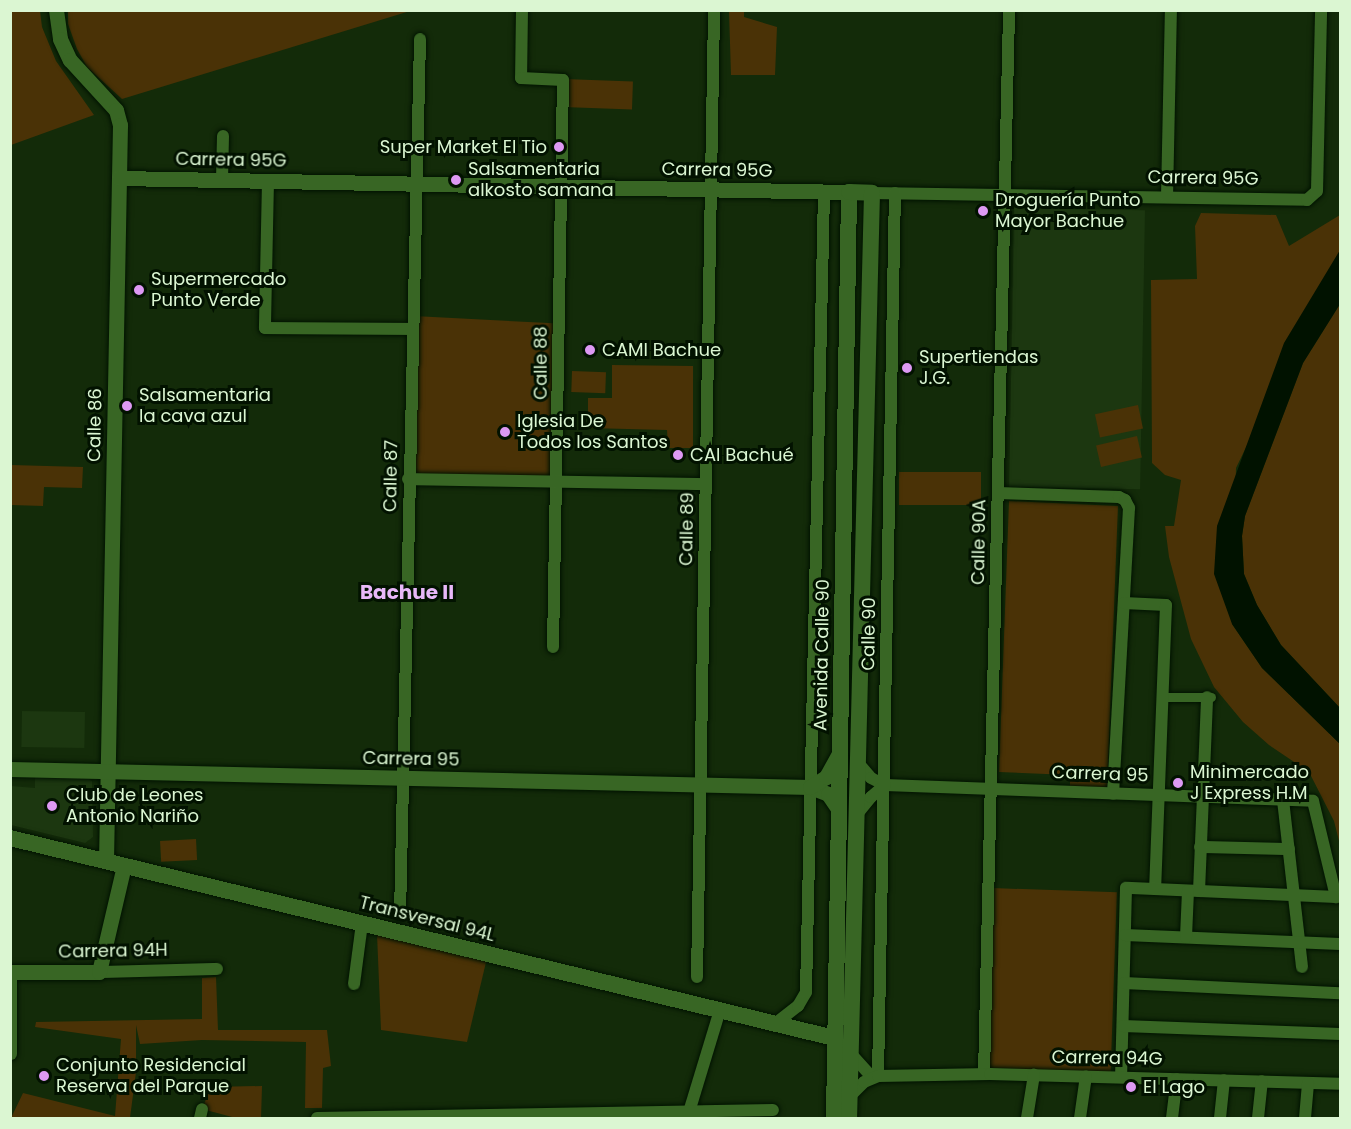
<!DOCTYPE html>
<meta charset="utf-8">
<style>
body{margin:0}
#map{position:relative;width:1351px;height:1129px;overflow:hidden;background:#132b09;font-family:Poppins,sans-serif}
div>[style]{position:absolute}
.built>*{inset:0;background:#1c3710;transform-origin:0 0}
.green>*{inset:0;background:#4a3206;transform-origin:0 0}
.water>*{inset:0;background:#011200}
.roads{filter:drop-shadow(0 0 2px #001300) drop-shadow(0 0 2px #001300)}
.pedestrian>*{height:9px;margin:-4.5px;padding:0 4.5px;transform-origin:4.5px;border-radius:4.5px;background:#386624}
.minor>*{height:12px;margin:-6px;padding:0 6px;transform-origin:6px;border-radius:6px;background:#386624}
.tertiary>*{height:15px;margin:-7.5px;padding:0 7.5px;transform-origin:7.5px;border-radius:7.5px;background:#386624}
.secondary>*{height:16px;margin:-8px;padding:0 8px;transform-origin:8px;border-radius:8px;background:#386624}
.dots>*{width:16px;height:16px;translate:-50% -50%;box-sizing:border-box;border:3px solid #021200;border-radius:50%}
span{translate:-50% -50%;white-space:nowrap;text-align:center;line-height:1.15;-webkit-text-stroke:6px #021200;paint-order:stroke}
.poi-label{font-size:18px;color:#dbf6d2}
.right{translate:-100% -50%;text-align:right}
.left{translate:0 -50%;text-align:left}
.street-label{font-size:18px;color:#dbf6d2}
.neighbourhood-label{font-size:20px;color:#e8b8f8;font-weight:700}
.frame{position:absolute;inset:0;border:12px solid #dbf6d2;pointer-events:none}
</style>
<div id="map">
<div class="built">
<div style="left:1014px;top:208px;width:131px;height:279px;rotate:1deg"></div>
<div style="left:22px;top:711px;width:63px;height:36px;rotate:1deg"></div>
<div style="clip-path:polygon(35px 777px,86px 777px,92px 781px,93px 837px,85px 843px,11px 825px,11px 786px,35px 788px)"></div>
</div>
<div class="green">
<div style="clip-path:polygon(10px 11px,40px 11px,42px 27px,56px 61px,94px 115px,11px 145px)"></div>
<div style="clip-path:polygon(68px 11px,68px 10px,410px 11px,122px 99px,87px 67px,77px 49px,68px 24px)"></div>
<div style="clip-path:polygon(729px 11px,744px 11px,744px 17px,777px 27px,775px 75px,731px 75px)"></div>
<div style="left:564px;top:79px;width:69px;height:28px;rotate:2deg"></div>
<div style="clip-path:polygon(1201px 213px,1276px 215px,1289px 246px,1340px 215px,1340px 254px,1236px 468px,1232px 624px,1262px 668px,1340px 744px,1340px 845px,1334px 821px,1309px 772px,1269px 745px,1243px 722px,1214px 687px,1191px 639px,1169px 557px,1165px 526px,1174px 526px,1181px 480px,1165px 475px,1152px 463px,1151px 280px,1197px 279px,1195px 226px)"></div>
<div style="clip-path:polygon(1340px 304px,1340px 708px,1281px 645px,1257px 605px,1244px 574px,1242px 536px,1245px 516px,1303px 363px)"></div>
<div style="left:414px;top:316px;width:145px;height:161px;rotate:3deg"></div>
<div style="clip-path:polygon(612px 365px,693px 366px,693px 448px,668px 448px,667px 430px,588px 428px,588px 398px,612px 398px)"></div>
<div style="left:572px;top:371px;width:34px;height:21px;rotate:2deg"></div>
<div style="left:1138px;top:405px;width:24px;height:44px;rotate:78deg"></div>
<div style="left:1137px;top:436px;width:22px;height:42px;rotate:77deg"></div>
<div style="clip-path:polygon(11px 465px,83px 467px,82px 488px,44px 487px,43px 506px,11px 505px)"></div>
<div style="left:899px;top:472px;width:82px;height:33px"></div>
<div style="clip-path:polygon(1009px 501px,1118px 506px,1107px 789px,1070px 787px,1070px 775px,999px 772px)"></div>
<div style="left:196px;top:839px;width:21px;height:36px;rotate:87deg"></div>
<div style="left:992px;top:888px;width:125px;height:180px;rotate:2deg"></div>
<div style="clip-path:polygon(377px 934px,487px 958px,467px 1042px,381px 1030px)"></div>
<div style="clip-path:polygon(216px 977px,218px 1030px,327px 1030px,331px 1066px,323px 1068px,322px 1108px,305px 1108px,306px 1042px,202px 1040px,140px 1044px,136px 1025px,136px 1072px,130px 1118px,11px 1118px,23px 1093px,115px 1116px,121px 1039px,35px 1027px,36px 1022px,202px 1019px,202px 978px)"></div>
<div style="clip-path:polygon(262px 1086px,261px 1118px,236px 1118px,202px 1109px,211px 1087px)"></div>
</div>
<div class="water">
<div style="clip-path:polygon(1340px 250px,1340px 304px,1303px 363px,1245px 516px,1242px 536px,1244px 574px,1257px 605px,1281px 645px,1340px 708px,1340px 744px,1262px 668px,1232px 624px,1214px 574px,1217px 526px,1284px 343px)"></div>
</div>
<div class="roads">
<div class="pedestrian">
<div style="left:1162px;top:697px;width:49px"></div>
</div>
<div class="minor">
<div style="left:522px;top:10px;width:68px;rotate:90.8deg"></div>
<div style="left:521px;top:78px;width:42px;rotate:2.7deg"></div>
<div style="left:563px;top:80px;width:567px;rotate:91.01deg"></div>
<div style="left:222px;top:180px;width:44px;rotate:-88.7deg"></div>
<div style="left:268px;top:181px;width:147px;rotate:91.2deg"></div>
<div style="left:265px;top:328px;width:148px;rotate:0.4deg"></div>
<div style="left:872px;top:193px;width:435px;rotate:0.9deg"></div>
<div style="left:1307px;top:200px;width:13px;rotate:-42deg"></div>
<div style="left:1317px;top:191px;width:181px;rotate:-88.7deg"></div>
<div style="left:1167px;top:197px;width:187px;rotate:-88.8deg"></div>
<div style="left:408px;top:479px;width:297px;rotate:1deg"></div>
<div style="left:998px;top:493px;width:121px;rotate:1.9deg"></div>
<div style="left:1119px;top:497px;width:7px;rotate:27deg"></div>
<div style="left:1125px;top:500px;width:9px;rotate:63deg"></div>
<div style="left:1129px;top:508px;width:286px;rotate:93.2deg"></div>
<div style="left:1124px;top:603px;width:42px;rotate:2.7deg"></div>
<div style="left:1166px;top:605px;width:284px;rotate:92.2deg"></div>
<div style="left:859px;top:764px;width:18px;rotate:49deg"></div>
<div style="left:871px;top:778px;width:16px;rotate:27deg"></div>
<div style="left:885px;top:785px;width:428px;rotate:2.1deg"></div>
<div style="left:1313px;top:801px;width:99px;rotate:76.5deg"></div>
<div style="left:1336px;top:897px;width:210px;rotate:-177.5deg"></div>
<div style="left:1126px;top:888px;width:189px;rotate:91.5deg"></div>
<div style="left:1283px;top:800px;width:168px;rotate:83.5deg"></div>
<div style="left:858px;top:813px;width:21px;rotate:-51deg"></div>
<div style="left:871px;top:797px;width:18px;rotate:-41deg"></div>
<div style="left:1200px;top:847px;width:89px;rotate:1.3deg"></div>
<div style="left:1199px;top:891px;width:194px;rotate:-87.6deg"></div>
<div style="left:400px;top:914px;width:875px;rotate:-88.69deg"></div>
<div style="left:1125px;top:935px;width:215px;rotate:2.4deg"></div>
<div style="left:1186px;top:937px;width:46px;rotate:-87.5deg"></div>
<div style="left:99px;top:972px;width:118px;rotate:-1.5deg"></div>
<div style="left:697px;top:977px;width:967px;rotate:-88.99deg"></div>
<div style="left:1124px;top:983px;width:216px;rotate:2.7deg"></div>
<div style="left:354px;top:984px;width:62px;rotate:-82.5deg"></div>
<div style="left:776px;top:1023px;width:28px;rotate:-38deg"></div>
<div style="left:798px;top:1006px;width:16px;rotate:-60deg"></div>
<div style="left:806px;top:992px;width:800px;rotate:-88.71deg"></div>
<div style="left:1123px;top:1026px;width:217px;rotate:2.1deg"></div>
<div style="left:11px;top:1054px;width:82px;rotate:-90deg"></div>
<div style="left:852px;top:1055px;width:30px;rotate:48deg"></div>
<div style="left:984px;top:1074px;width:1064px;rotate:-88.65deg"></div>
<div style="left:878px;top:1076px;width:883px;rotate:-88.9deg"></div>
<div style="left:849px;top:1097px;width:21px;rotate:-45deg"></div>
<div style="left:864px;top:1082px;width:15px;rotate:-23deg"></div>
<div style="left:878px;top:1076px;width:112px;rotate:-1deg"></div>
<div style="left:990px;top:1074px;width:350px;rotate:1.6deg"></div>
<div style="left:689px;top:1112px;width:107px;rotate:-73.1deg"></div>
<div style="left:200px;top:1118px;width:9px;rotate:-77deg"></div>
<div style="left:317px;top:1118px;width:456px;rotate:-1deg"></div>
<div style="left:1027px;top:1118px;width:44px;rotate:-80.8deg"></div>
<div style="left:1080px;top:1118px;width:42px;rotate:-81.9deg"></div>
<div style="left:1172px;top:1118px;width:39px;rotate:-83deg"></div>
<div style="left:1220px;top:1118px;width:38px;rotate:-84deg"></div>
<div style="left:1258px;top:1118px;width:37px;rotate:-84deg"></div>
<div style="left:1305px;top:1118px;width:35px;rotate:-85deg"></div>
</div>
<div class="tertiary">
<div style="left:56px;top:10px;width:29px;rotate:82deg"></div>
<div style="left:60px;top:39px;width:23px;rotate:65deg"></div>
<div style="left:70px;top:60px;width:68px;rotate:47.4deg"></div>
<div style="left:116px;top:110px;width:16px;rotate:75deg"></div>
<div style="left:120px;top:125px;width:736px;rotate:91.09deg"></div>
<div style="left:119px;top:178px;width:730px;rotate:1.1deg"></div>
<div style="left:10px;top:769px;width:800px;rotate:1.29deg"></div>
<div style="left:810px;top:787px;width:19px;rotate:21deg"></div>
<div style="left:828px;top:794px;width:18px;rotate:56deg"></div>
<div style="left:810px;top:787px;width:19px;rotate:-32deg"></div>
<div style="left:826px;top:777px;width:26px;rotate:-61deg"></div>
<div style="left:10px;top:972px;width:89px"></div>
<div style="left:99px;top:972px;width:110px;rotate:-76.8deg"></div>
</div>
<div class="secondary">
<div style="left:10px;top:838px;width:848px;rotate:13.64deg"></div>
<div style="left:834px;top:1118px;width:926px;rotate:-89.07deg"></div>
<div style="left:849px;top:192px;width:23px;rotate:2deg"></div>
<div style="left:872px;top:193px;width:925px;rotate:91.42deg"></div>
</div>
</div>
<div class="dots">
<div style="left:559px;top:147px;background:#dd99f3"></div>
<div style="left:456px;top:180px;background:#dd99f3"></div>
<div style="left:983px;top:211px;background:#dd99f3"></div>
<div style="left:139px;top:290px;background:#dd99f3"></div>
<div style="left:590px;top:350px;background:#dd99f3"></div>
<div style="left:907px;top:368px;background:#dd99f3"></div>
<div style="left:127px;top:406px;background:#dd99f3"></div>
<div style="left:505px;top:432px;background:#dd99f3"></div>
<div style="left:678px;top:455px;background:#dd99f3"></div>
<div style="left:1178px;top:783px;background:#dd99f3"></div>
<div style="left:52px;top:806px;background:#dd99f3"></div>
<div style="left:44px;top:1076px;background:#dd99f3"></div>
<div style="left:1131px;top:1087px;background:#dd99f3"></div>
</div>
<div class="poi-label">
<span class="right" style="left:547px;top:147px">Super Market El Tio</span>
<span class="left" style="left:468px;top:180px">Salsamentaria<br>alkosto samana</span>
<span class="left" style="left:995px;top:211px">Droguería Punto<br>Mayor Bachue</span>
<span class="left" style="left:151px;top:290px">Supermercado<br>Punto Verde</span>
<span class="left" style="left:602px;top:350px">CAMI Bachue</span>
<span class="left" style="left:919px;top:368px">Supertiendas<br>J.G.</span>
<span class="left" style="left:139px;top:406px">Salsamentaria<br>la cava azul</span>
<span class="left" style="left:517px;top:432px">Iglesia De<br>Todos los Santos</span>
<span class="left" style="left:690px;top:455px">CAI Bachué</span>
<span class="left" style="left:1190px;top:783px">Minimercado<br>J Express H.M</span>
<span class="left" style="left:66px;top:806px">Club de Leones<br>Antonio Nariño</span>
<span class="left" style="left:56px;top:1076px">Conjunto Residencial<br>Reserva del Parque</span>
<span class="left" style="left:1143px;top:1087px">El Lago</span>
</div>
<div class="street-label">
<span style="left:231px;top:160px;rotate:1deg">Carrera 95G</span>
<span style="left:717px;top:170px;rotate:1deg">Carrera 95G</span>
<span style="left:1203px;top:178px;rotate:1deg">Carrera 95G</span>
<span style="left:541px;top:363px;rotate:-90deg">Calle 88</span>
<span style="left:95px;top:425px;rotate:-89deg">Calle 86</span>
<span style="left:391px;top:476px;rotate:-89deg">Calle 87</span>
<span style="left:687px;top:529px;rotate:-89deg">Calle 89</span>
<span style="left:979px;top:542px;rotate:-89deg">Calle 90A</span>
<span style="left:869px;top:634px;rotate:-89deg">Calle 90</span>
<span style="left:822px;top:655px;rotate:-89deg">Avenida Calle 90</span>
<span style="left:411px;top:759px;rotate:1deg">Carrera 95</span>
<span style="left:1100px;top:774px;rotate:2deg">Carrera 95</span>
<span style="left:427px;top:919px;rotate:14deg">Transversal 94L</span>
<span style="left:113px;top:951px;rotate:-1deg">Carrera 94H</span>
<span style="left:1107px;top:1058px;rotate:1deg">Carrera 94G</span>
</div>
<div class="neighbourhood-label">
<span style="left:407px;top:592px">Bachue II</span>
</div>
<div class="frame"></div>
</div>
